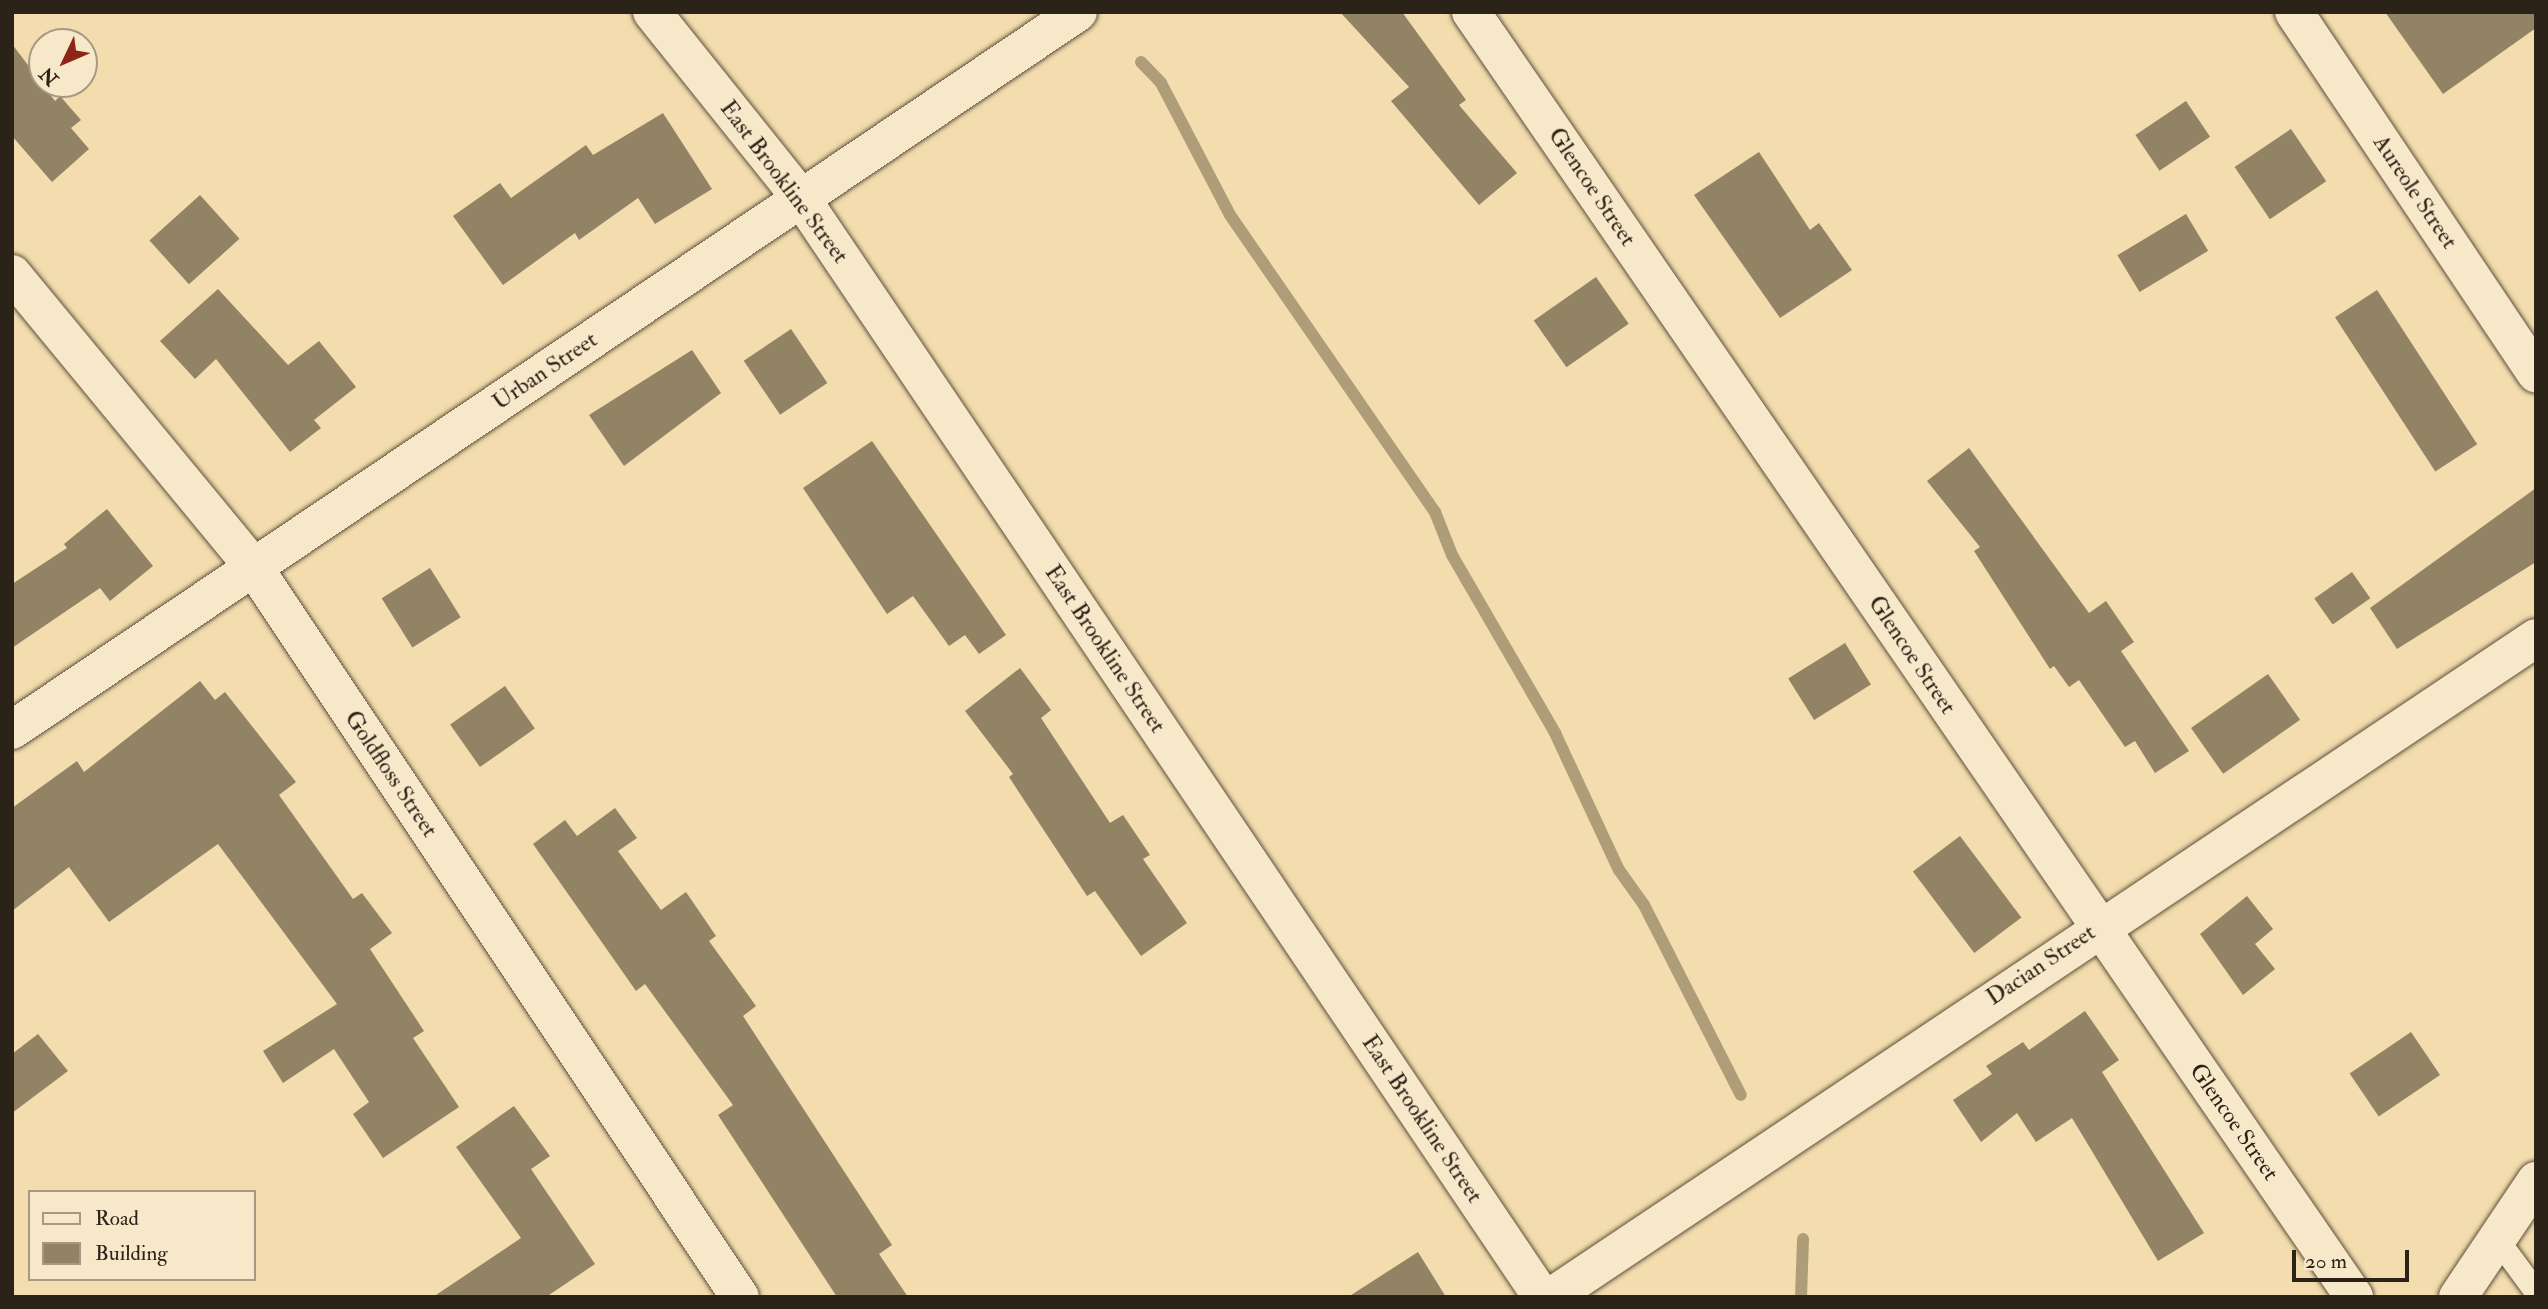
<!DOCTYPE html>
<style>
body{margin:0}
#map{position:relative;width:2548px;height:1309px;overflow:hidden;background:#f3dcad;font-family:"IM FELL Double Pica",serif}
div>[style]{position:absolute}
.stream>*{height:12px;margin:-6px;padding:0 6px;transform-origin:6px;border-radius:6px;background:#af9d7a}
.building>*{inset:0;background:#938365;transform-origin:0 0}
.roads{filter:drop-shadow(0 0 2px #5d513d) drop-shadow(0 0 2px #5d513d)}
.service>*{height:23px;margin:-11.5px;padding:0 11.5px;transform-origin:11.5px;border-radius:11.5px;background:#f7e8ca}
.minor>*{height:38px;margin:-19px;padding:0 19px;transform-origin:19px;border-radius:19px;background:#f7e8ca}
.secondary>*{height:38px;margin:-19px;padding:0 19px;transform-origin:19px;border-radius:19px;background:#f7e8ca}
span{translate:-50% -50%;white-space:nowrap;text-align:center;line-height:1.15;-webkit-text-stroke:7px #f7e8ca;paint-order:stroke}
.street-label{font-size:23px;color:#2b2318}
.frame{position:absolute;inset:0;border:14px solid #2b2318;pointer-events:none}
.legend{position:absolute;left:28px;top:1190px;width:228px;height:91px;box-sizing:border-box;background:#f7e8ca;border:2px solid #a59983;margin:0;padding:9px 12px;list-style:none;font-size:21px;color:#2b2318}
.legend li{display:flex;align-items:center;gap:14px;height:35px}
.legend b{width:35px;border:2px solid #a59983}
.north{position:absolute;left:28px;top:28px;width:70px;height:70px;box-sizing:border-box;background:#f7e8ca;border:2px solid #a59983;border-radius:50%;rotate:226deg;font-size:19px;font-weight:700;line-height:28px;text-align:center;color:#2b2318}
.north::after{content:'';display:block;margin:auto;width:24px;height:32px;background:#8f2418;clip-path:polygon(50% 0,100% 100%,50% 72%,0 100%)}
.scale{position:absolute;left:2292px;top:1250px;width:117px;height:32px;box-sizing:border-box;border:4px solid #2b2318;border-top:0;padding-left:9px;font-size:21px;line-height:24px;white-space:nowrap;color:#2b2318;-webkit-text-stroke:5px #f7e8ca;paint-order:stroke}
</style>
<div id="map">
<div class="stream">
<div style="left:1141px;top:62px;width:29px;rotate:46deg"></div>
<div style="left:1161px;top:83px;width:149px;rotate:62.4deg"></div>
<div style="left:1230px;top:215px;width:361px;rotate:55.4deg"></div>
<div style="left:1435px;top:512px;width:46px;rotate:68.4deg"></div>
<div style="left:1452px;top:555px;width:206px;rotate:59.9deg"></div>
<div style="left:1555px;top:733px;width:151px;rotate:65deg"></div>
<div style="left:1619px;top:870px;width:43px;rotate:54.5deg"></div>
<div style="left:1644px;top:905px;width:213px;rotate:63deg"></div>
<div style="left:1801px;top:1297px;width:58px;rotate:-88deg"></div>
</div>
<div class="building">
<div style="clip-path:polygon(1340px 12px,1402px 12px,1466px 100px,1459px 105px,1517px 173px,1479px 205px,1391px 101px,1409px 87px)"></div>
<div style="clip-path:polygon(2385px 12px,2536px 12px,2536px 28px,2443px 94px)"></div>
<div style="clip-path:polygon(12px 44px,55px 101px,60px 96px,81px 120px,71px 128px,89px 149px,52px 182px,12px 136px)"></div>
<div style="left:2186px;top:101px;width:43px;height:61px;rotate:56deg"></div>
<div style="clip-path:polygon(663px 113px,712px 189px,655px 224px,638px 198px,579px 240px,575px 233px,503px 285px,453px 216px,500px 183px,511px 198px,586px 145px,593px 155px)"></div>
<div style="left:2291px;top:129px;width:63px;height:68px;rotate:56deg"></div>
<div style="clip-path:polygon(1759px 152px,1810px 230px,1819px 223px,1852px 270px,1780px 318px,1694px 195px)"></div>
<div style="left:200px;top:195px;width:59px;height:68px;rotate:48deg"></div>
<div style="left:2186px;top:214px;width:43px;height:80px;rotate:59deg"></div>
<div style="left:1596px;top:277px;width:57px;height:76px;rotate:55deg"></div>
<div style="clip-path:polygon(218px 289px,288px 365px,319px 341px,356px 387px,314px 420px,321px 428px,290px 452px,216px 359px,195px 379px,160px 341px)"></div>
<div style="left:2377px;top:290px;width:184px;height:50px;rotate:57deg"></div>
<div style="left:791px;top:329px;width:65px;height:57px;rotate:56deg"></div>
<div style="clip-path:polygon(692px 350px,721px 393px,624px 466px,589px 415px)"></div>
<div style="clip-path:polygon(872px 441px,1006px 635px,979px 654px,965px 635px,949px 646px,913px 596px,887px 614px,803px 488px)"></div>
<div style="clip-path:polygon(1969px 448px,2089px 613px,2106px 601px,2134px 642px,2121px 651px,2189px 751px,2155px 773px,2135px 741px,2125px 747px,2079px 680px,2069px 687px,2054px 666px,2050px 669px,1974px 551px,1980px 547px,1927px 481px)"></div>
<div style="clip-path:polygon(2536px 488px,2536px 562px,2397px 649px,2370px 608px)"></div>
<div style="clip-path:polygon(107px 509px,153px 566px,110px 601px,100px 588px,12px 648px,12px 584px,67px 548px,64px 544px)"></div>
<div style="left:430px;top:568px;width:58px;height:57px;rotate:58deg"></div>
<div style="left:2352px;top:572px;width:32px;height:46px;rotate:55deg"></div>
<div style="left:1845px;top:643px;width:49px;height:67px;rotate:58deg"></div>
<div style="clip-path:polygon(1020px 668px,1051px 710px,1041px 718px,1110px 823px,1123px 815px,1150px 855px,1143px 859px,1187px 923px,1141px 956px,1095px 891px,1087px 896px,1009px 777px,1013px 774px,965px 711px)"></div>
<div style="left:2268px;top:674px;width:56px;height:94px;rotate:55deg"></div>
<div style="clip-path:polygon(200px 681px,215px 700px,225px 692px,296px 782px,279px 795px,353px 899px,362px 893px,392px 933px,370px 949px,424px 1031px,413px 1038px,459px 1107px,383px 1158px,353px 1114px,369px 1102px,334px 1049px,283px 1083px,263px 1051px,337px 1004px,218px 844px,109px 922px,69px 867px,12px 911px,12px 808px,77px 761px,84px 772px)"></div>
<div style="left:505px;top:686px;width:52px;height:67px;rotate:55deg"></div>
<div style="clip-path:polygon(615px 808px,637px 838px,618px 851px,661px 910px,686px 892px,716px 936px,709px 941px,756px 1006px,743px 1016px,892px 1245px,879px 1254px,908px 1297px,837px 1297px,718px 1115px,733px 1105px,645px 984px,636px 991px,533px 844px,565px 820px,577px 836px)"></div>
<div style="left:1960px;top:836px;width:102px;height:59px;rotate:53deg"></div>
<div style="clip-path:polygon(2247px 896px,2273px 929px,2255px 944px,2275px 969px,2243px 995px,2200px 934px)"></div>
<div style="clip-path:polygon(2085px 1011px,2119px 1060px,2102px 1072px,2204px 1233px,2158px 1261px,2072px 1118px,2036px 1142px,2017px 1113px,1981px 1142px,1953px 1100px,1992px 1074px,1986px 1066px,2023px 1042px,2029px 1050px)"></div>
<div style="left:2411px;top:1032px;width:52px;height:74px;rotate:56deg"></div>
<div style="clip-path:polygon(38px 1034px,68px 1071px,12px 1113px,12px 1054px)"></div>
<div style="clip-path:polygon(514px 1106px,550px 1156px,531px 1169px,595px 1264px,546px 1297px,433px 1297px,521px 1238px,456px 1147px)"></div>
<div style="clip-path:polygon(1418px 1252px,1446px 1297px,1348px 1297px)"></div>
</div>
<div class="roads">
<div class="service">
<div style="left:2497px;top:1239px;width:66px;rotate:53.7deg"></div>
</div>
<div class="minor">
<div style="left:652px;top:12px;width:238px;rotate:51.3deg"></div>
<div style="left:801px;top:198px;width:1325px;rotate:56.01deg"></div>
<div style="left:1471px;top:12px;width:1559px;rotate:55.5deg"></div>
<div style="left:2294px;top:12px;width:435px;rotate:56.2deg"></div>
<div style="left:12px;top:274px;width:379px;rotate:50.5deg"></div>
<div style="left:253px;top:566px;width:878px;rotate:56.33deg"></div>
<div style="left:12px;top:730px;width:1285px;rotate:-33.96deg"></div>
<div style="left:1551px;top:1297px;width:1185px;rotate:-33.78deg"></div>
</div>
<div class="secondary">
<div style="left:2458px;top:1297px;width:140px;rotate:-56.1deg"></div>
</div>
</div>
<div class="street-label">
<span style="left:784px;top:182px;rotate:53deg">East Brookline Street</span>
<span style="left:1592px;top:187px;rotate:56deg">Glencoe Street</span>
<span style="left:2415px;top:192px;rotate:56deg">Aureole Street</span>
<span style="left:545px;top:371px;rotate:-34deg">Urban Street</span>
<span style="left:1105px;top:649px;rotate:56deg">East Brookline Street</span>
<span style="left:1912px;top:655px;rotate:56deg">Glencoe Street</span>
<span style="left:391px;top:774px;rotate:56deg">Goldfloss Street</span>
<span style="left:2041px;top:965px;rotate:-34deg">Dacian Street</span>
<span style="left:1422px;top:1119px;rotate:56deg">East Brookline Street</span>
<span style="left:2234px;top:1122px;rotate:55deg">Glencoe Street</span>
</div>
<div class="frame"></div>
<ul class="legend">
<li><b style="height:9px;background:#f7e8ca"></b>Road</li>
<li><b style="height:19px;background:#938365"></b>Building</li>
</ul>
<div class="north">N</div>
<div class="scale">20 m</div>
</div>
